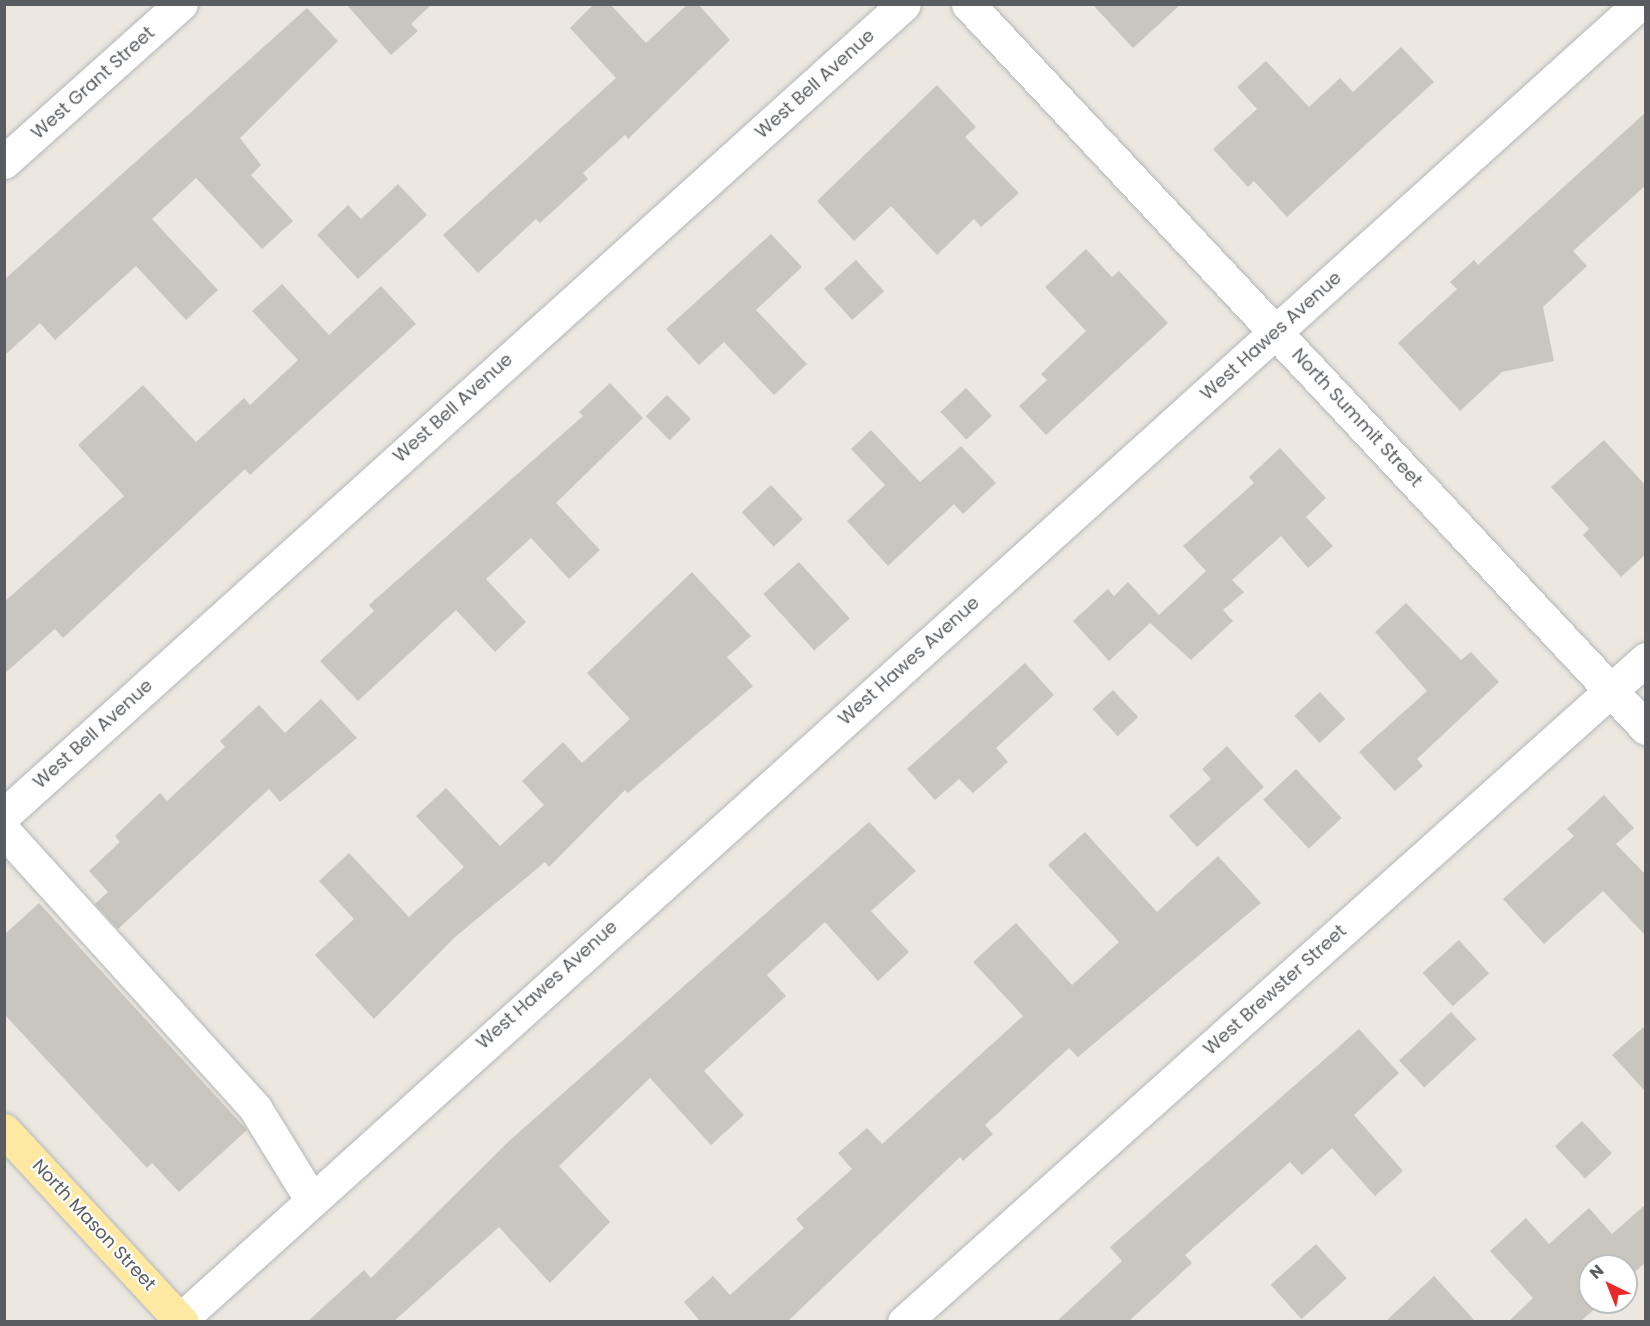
<!DOCTYPE html>
<style>
body{margin:0}
#map{position:relative;width:1650px;height:1326px;overflow:hidden;background:#ece8e0;font-family:Poppins,sans-serif}
div>[style]{position:absolute}
.building>*{inset:0;background:#c9c5bf;transform-origin:0 0}
.roads{filter:drop-shadow(0 0 2px #b3b7bb) drop-shadow(0 0 2px #b3b7bb)}
.minor>*{height:33px;margin:-16.5px;padding:0 16.5px;transform-origin:16.5px;border-radius:16.5px;background:#fff}
.major>*{height:33px;margin:-16.5px;padding:0 16.5px;transform-origin:16.5px;border-radius:16.5px;background:#fee8a2}
span{translate:-50% -50%;white-space:nowrap;text-align:center;line-height:1.15;-webkit-text-stroke:4.5px #fff;paint-order:stroke}
.street-label{font-size:18px;color:#595d61}
.frame{position:absolute;inset:0;border:6px solid #595d61;pointer-events:none}
.north{position:absolute;left:1578px;top:1254px;width:60px;height:60px;box-sizing:border-box;background:#fff;border:2px solid #bdbec0;border-radius:50%;rotate:317deg;font-size:16px;font-weight:700;line-height:24px;text-align:center;color:#595d61}
.north::after{content:'';display:block;margin:auto;width:21px;height:27px;background:#e82a2b;clip-path:polygon(50% 0,100% 100%,50% 72%,0 100%)}
</style>
<div id="map">
<div class="building">
<div style="clip-path:polygon(346px 4px,432px 4px,411px 24px,418px 31px,391px 55px)"></div>
<div style="clip-path:polygon(594px 4px,610px 4px,646px 43px,688px 4px,698px 4px,730px 40px,628px 139px,625px 135px,583px 173px,588px 179px,540px 223px,536px 219px,478px 273px,443px 235px,616px 78px,570px 28px)"></div>
<div style="clip-path:polygon(1092px 4px,1181px 4px,1133px 48px)"></div>
<div style="clip-path:polygon(307px 8px,338px 41px,240px 138px,261px 165px,251px 175px,293px 221px,262px 249px,196px 178px,152px 219px,218px 290px,186px 320px,136px 266px,55px 340px,40px 323px,4px 356px,4px 280px)"></div>
<div style="clip-path:polygon(1401px 47px,1434px 82px,1287px 217px,1254px 181px,1248px 187px,1213px 149px,1257px 109px,1237px 87px,1266px 61px,1309px 107px,1340px 78px,1353px 92px)"></div>
<div style="clip-path:polygon(937px 85px,976px 127px,965px 137px,1019px 193px,981px 227px,974px 219px,937px 255px,891px 206px,854px 241px,817px 201px)"></div>
<div style="clip-path:polygon(1646px 112px,1646px 185px,1573px 251px,1587px 266px,1543px 307px,1554px 361px,1502px 372px,1460px 411px,1398px 343px,1457px 289px,1450px 282px,1474px 260px,1478px 265px)"></div>
<div style="clip-path:polygon(398px 184px,427px 215px,358px 279px,317px 235px,348px 205px,361px 219px)"></div>
<div style="clip-path:polygon(771px 234px,802px 267px,756px 310px,807px 364px,774px 395px,724px 342px,699px 365px,666px 329px)"></div>
<div style="clip-path:polygon(1086px 249px,1112px 277px,1119px 271px,1168px 323px,1046px 435px,1019px 406px,1047px 380px,1041px 374px,1086px 331px,1045px 287px)"></div>
<div style="left:856px;top:260px;width:42px;height:43px;rotate:48deg"></div>
<div style="clip-path:polygon(282px 284px,329px 335px,381px 286px,416px 324px,250px 475px,245px 469px,63px 638px,55px 629px,4px 674px,4px 602px,124px 496px,78px 445px,143px 385px,196px 442px,244px 398px,250px 405px,298px 360px,252px 311px)"></div>
<div style="clip-path:polygon(610px 383px,643px 418px,556px 503px,600px 550px,569px 579px,531px 538px,486px 579px,526px 622px,495px 652px,456px 610px,358px 701px,320px 661px,374px 611px,369px 605px,583px 416px,579px 412px)"></div>
<div style="left:966px;top:388px;width:38px;height:35px;rotate:47deg"></div>
<div style="left:667px;top:395px;width:34px;height:30px;rotate:45deg"></div>
<div style="clip-path:polygon(871px 430px,920px 482px,961px 446px,996px 483px,963px 514px,954px 504px,888px 566px,847px 521px,885px 485px,851px 449px)"></div>
<div style="clip-path:polygon(1604px 440px,1646px 486px,1646px 554px,1621px 577px,1583px 535px,1589px 529px,1551px 487px)"></div>
<div style="clip-path:polygon(1280px 448px,1326px 498px,1306px 517px,1333px 546px,1308px 568px,1281px 536px,1232px 580px,1244px 592px,1223px 610px,1233px 621px,1191px 660px,1150px 623px,1109px 661px,1073px 621px,1108px 589px,1114px 596px,1128px 582px,1159px 615px,1206px 571px,1183px 546px,1254px 483px,1249px 477px)"></div>
<div style="left:771px;top:485px;width:47px;height:40px;rotate:47deg"></div>
<div style="left:799px;top:562px;width:76px;height:48px;rotate:48deg"></div>
<div style="clip-path:polygon(692px 572px,751px 636px,727px 657px,753px 686px,628px 793px,625px 790px,549px 867px,545px 862px,454px 938px,374px 1019px,315px 955px,354px 919px,319px 881px,349px 853px,409px 917px,464px 867px,416px 816px,446px 788px,500px 846px,544px 805px,522px 781px,563px 742px,582px 763px,630px 719px,587px 673px)"></div>
<div style="clip-path:polygon(1406px 603px,1461px 660px,1471px 652px,1499px 682px,1417px 759px,1423px 766px,1395px 791px,1359px 752px,1427px 691px,1375px 632px)"></div>
<div style="clip-path:polygon(1025px 663px,1054px 695px,996px 748px,1008px 762px,973px 793px,959px 779px,935px 800px,907px 769px)"></div>
<div style="left:1113px;top:690px;width:37px;height:28px;rotate:47deg"></div>
<div style="left:1320px;top:692px;width:37px;height:35px;rotate:47deg"></div>
<div style="clip-path:polygon(321px 699px,357px 738px,280px 802px,269px 789px,118px 929px,95px 904px,108px 892px,89px 871px,120px 842px,115px 836px,160px 793px,167px 801px,225px 747px,220px 741px,259px 705px,285px 733px)"></div>
<div style="clip-path:polygon(1227px 746px,1264px 787px,1197px 847px,1169px 816px,1211px 779px,1202px 769px)"></div>
<div style="left:1296px;top:769px;width:67px;height:45px;rotate:47deg"></div>
<div style="clip-path:polygon(1604px 795px,1634px 828px,1616px 844px,1646px 875px,1646px 936px,1603px 891px,1544px 944px,1503px 899px,1574px 836px,1567px 829px)"></div>
<div style="clip-path:polygon(869px 822px,916px 871px,871px 911px,909px 952px,878px 981px,825px 922px,767px 975px,786px 996px,704px 1071px,744px 1115px,711px 1145px,650px 1078px,559px 1166px,610px 1222px,550px 1283px,499px 1227px,393px 1322px,307px 1322px,364px 1270px,371px 1278px,508px 1142px)"></div>
<div style="clip-path:polygon(1085px 832px,1157px 912px,1218px 856px,1261px 903px,1078px 1057px,1069px 1048px,985px 1125px,993px 1134px,963px 1161px,960px 1157px,787px 1322px,701px 1322px,684px 1302px,713px 1276px,730px 1295px,804px 1228px,796px 1219px,852px 1169px,838px 1153px,867px 1128px,882px 1144px,1023px 1016px,973px 962px,1016px 923px,1072px 985px,1119px 942px,1048px 865px)"></div>
<div style="clip-path:polygon(39px 903px,247px 1130px,179px 1192px,152px 1163px,147px 1168px,4px 1014px,4px 935px)"></div>
<div style="left:1459px;top:940px;width:45px;height:49px;rotate:48deg"></div>
<div style="left:1451px;top:1012px;width:37px;height:71px;rotate:47deg"></div>
<div style="clip-path:polygon(1646px 1025px,1646px 1092px,1612px 1055px)"></div>
<div style="clip-path:polygon(1359px 1029px,1399px 1073px,1354px 1115px,1403px 1171px,1375px 1196px,1332px 1148px,1302px 1175px,1290px 1162px,1185px 1255px,1192px 1263px,1128px 1322px,1056px 1322px,1122px 1261px,1110px 1247px)"></div>
<div style="left:1582px;top:1121px;width:44px;height:37px;rotate:47deg"></div>
<div style="clip-path:polygon(1646px 1204px,1646px 1262px,1626px 1280px,1626px 1266px,1590px 1266px,1590px 1302px,1602px 1302px,1580px 1322px,1508px 1322px,1533px 1298px,1490px 1251px,1526px 1218px,1549px 1244px,1589px 1208px,1612px 1234px)"></div>
<div style="left:1316px;top:1244px;width:46px;height:61px;rotate:48deg"></div>
<div style="clip-path:polygon(1434px 1276px,1476px 1322px,1385px 1322px)"></div>
</div>
<div class="roads">
<div class="minor">
<div style="left:968px;top:4px;width:992px;rotate:46.88deg"></div>
<div style="left:4px;top:162px;width:237px;rotate:-41.8deg"></div>
<div style="left:4px;top:815px;width:1211px;rotate:-42.02deg"></div>
<div style="left:4px;top:831px;width:374px;rotate:47.8deg"></div>
<div style="left:255px;top:1108px;width:107px;rotate:58.4deg"></div>
<div style="left:180px;top:1320px;width:1965px;rotate:-42.05deg"></div>
<div style="left:904px;top:1322px;width:995px;rotate:-41.78deg"></div>
</div>
<div class="major">
<div style="left:4px;top:1130px;width:262px;rotate:47.2deg"></div>
</div>
</div>
<div class="street-label">
<span style="left:93px;top:83px;rotate:-42deg">West Grant Street</span>
<span style="left:815px;top:84px;rotate:-42deg">West Bell Avenue</span>
<span style="left:1271px;top:336px;rotate:-42deg">West Hawes Avenue</span>
<span style="left:453px;top:408px;rotate:-42deg">West Bell Avenue</span>
<span style="left:1357px;top:418px;rotate:47deg">North Summit Street</span>
<span style="left:909px;top:661px;rotate:-42deg">West Hawes Avenue</span>
<span style="left:93px;top:734px;rotate:-42deg">West Bell Avenue</span>
<span style="left:547px;top:985px;rotate:-42deg">West Hawes Avenue</span>
<span style="left:1275px;top:990px;rotate:-42deg">West Brewster Street</span>
<span style="left:94px;top:1225px;rotate:47deg">North Mason Street</span>
</div>
<div class="frame"></div>
<div class="north">N</div>
</div>
